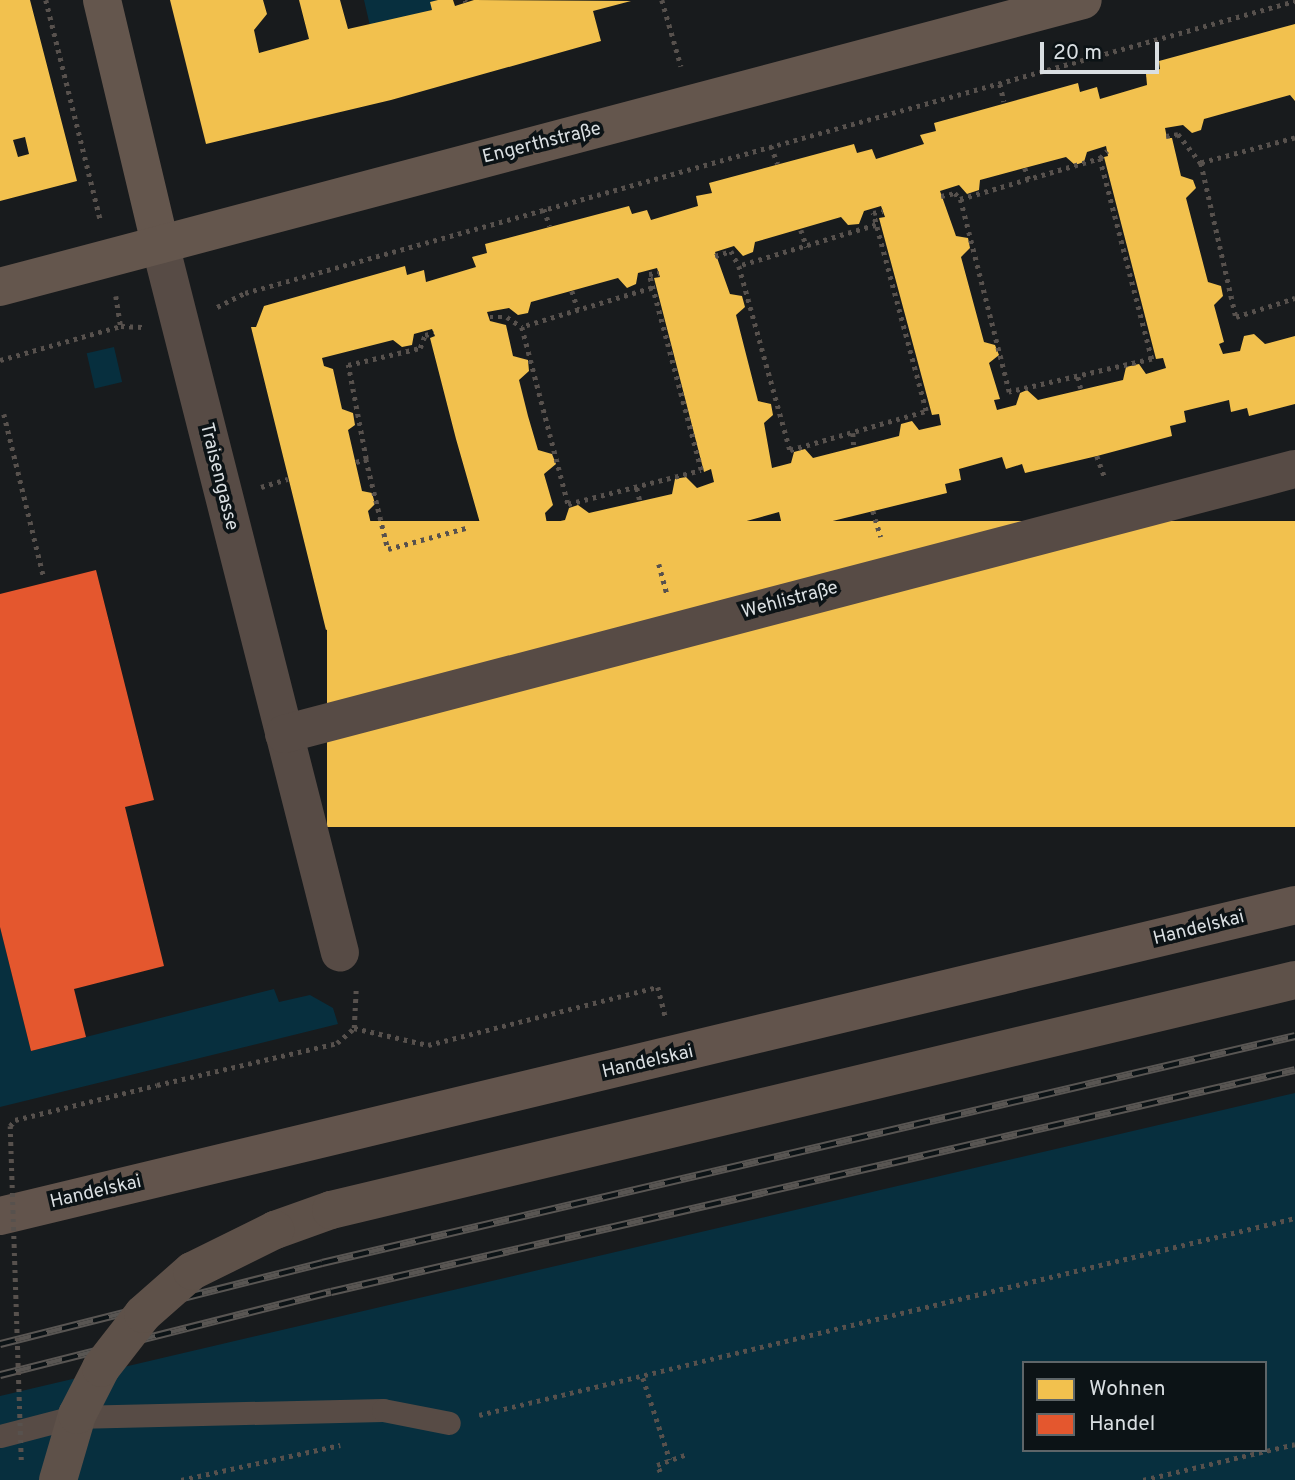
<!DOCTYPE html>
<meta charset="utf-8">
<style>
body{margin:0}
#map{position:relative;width:1295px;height:1480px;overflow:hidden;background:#181b1d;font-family:Overpass,sans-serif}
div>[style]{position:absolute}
.green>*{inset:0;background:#072f3e;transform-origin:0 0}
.homes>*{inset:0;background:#f2c14e;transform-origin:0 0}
.shops>*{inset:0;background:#e4572e}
.path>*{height:4.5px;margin-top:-2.25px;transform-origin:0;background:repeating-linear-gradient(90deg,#57514d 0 3.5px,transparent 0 8.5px)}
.lane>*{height:23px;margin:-11.5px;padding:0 11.5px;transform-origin:11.5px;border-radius:11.5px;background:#574b45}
.street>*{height:38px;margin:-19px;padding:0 19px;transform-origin:19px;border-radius:19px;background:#574b45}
.secondary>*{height:38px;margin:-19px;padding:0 19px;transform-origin:19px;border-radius:19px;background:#64564d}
.primary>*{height:38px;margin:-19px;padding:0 19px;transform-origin:19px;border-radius:19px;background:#62544c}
.highway>*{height:38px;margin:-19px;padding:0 19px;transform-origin:19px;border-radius:19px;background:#5e5149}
.rail>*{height:8px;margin-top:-4px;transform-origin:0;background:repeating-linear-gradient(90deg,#0c1316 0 16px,#595653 0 32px);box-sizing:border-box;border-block:2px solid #595653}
.path-bridge>*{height:4.5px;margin-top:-2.25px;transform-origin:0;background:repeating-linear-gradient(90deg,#57514d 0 3.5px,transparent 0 8.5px)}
.highway-bridge>*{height:38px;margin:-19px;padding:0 19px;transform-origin:19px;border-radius:19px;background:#5e5149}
span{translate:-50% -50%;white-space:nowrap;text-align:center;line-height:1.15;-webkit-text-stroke:7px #0c1316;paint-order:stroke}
.street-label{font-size:19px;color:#dadfe2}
.legend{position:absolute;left:1022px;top:1361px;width:245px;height:91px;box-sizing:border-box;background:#0c1316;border:2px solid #5e6568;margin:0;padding:9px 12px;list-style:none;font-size:21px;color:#dadfe2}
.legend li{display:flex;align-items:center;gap:14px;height:35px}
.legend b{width:35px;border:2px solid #5e6568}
.scale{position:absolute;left:1040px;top:42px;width:119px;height:32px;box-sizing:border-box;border:4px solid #dadfe2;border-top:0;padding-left:9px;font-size:21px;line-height:24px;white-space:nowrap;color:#dadfe2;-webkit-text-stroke:5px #0c1316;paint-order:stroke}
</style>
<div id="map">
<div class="green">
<div style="clip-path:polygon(364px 0,438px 0,430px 2px,432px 10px,370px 26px)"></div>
<div style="left:114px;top:347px;width:36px;height:28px;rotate:77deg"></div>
<div style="clip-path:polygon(0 927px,31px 1051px,274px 989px,279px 1002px,310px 995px,333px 1008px,338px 1024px,0 1107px)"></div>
<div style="clip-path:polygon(evenodd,1295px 1093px,1295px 1480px,0 1480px,0 1396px,1295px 1093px,1024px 1363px,1265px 1363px,1265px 1450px,1024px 1450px,1024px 1363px)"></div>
</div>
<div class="homes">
<div style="clip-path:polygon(evenodd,0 0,30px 0,77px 181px,0 201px,0 0,25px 137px,29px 154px,18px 157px,13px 140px,25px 137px)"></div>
<div style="clip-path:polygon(170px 0,263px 0,267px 14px,254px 30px,259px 53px,309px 39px,299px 0,340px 0,348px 29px,432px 10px,430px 2px,438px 0,453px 0,455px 6px,474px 0,631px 1px,593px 11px,601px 41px,391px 100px,206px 144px)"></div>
<div style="clip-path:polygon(evenodd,1295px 24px,1295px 101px,1290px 95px,1204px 119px,1201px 130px,1192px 133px,1183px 125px,1165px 128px,1167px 138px,1172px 138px,1181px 176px,1193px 180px,1196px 188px,1186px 198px,1208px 282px,1221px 286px,1223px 296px,1214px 305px,1224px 342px,1219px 344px,1223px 354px,1240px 351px,1244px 336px,1254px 334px,1265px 344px,1295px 336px,1295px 404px,1249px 416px,1247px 408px,1231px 412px,1229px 400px,1184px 411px,1186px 422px,1170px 426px,1172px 436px,1097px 456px,1025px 473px,1022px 464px,1006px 469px,1002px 457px,959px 469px,961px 480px,945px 484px,947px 493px,800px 529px,797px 521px,782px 525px,779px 512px,732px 525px,734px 537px,720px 541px,722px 550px,575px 586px,573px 577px,557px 581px,553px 569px,506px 581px,510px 593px,494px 597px,496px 606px,347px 644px,331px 628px,326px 630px,251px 327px,256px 327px,264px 306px,405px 266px,407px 275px,424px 270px,426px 282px,476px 267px,472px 257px,487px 253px,485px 244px,629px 206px,632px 214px,647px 210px,651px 220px,698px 206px,696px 196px,712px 193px,709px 183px,854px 144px,857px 153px,872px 149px,876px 159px,924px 144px,920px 135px,936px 131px,934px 123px,1078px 83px,1080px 92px,1097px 87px,1100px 99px,1147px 85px,1146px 74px,1160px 69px,1159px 61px,1295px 24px,1106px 146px,1108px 156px,1104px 157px,1156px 359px,1163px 358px,1166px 368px,1146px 374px,1139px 364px,1126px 367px,1123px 380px,1038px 400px,1027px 390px,1020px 393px,1016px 405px,997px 410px,994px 400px,1000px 399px,989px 363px,999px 355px,995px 345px,984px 342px,961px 257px,970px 248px,968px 238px,956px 236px,940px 191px,959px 185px,967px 194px,979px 190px,980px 180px,1066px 157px,1075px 165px,1084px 162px,1087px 152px,1106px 146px,1295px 24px,881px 206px,885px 217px,879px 218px,932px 415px,939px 414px,941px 425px,919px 430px,912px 421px,901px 424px,899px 436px,813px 458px,805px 449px,794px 452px,791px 463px,772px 468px,764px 423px,773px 415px,771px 404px,758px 401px,736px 315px,745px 307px,742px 296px,730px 294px,715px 252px,734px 246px,743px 256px,753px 252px,755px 242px,841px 217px,848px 225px,859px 224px,864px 211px,881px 206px,1295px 24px,657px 268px,660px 277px,654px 278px,704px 472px,711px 469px,714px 482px,697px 488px,686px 477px,675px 479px,672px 494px,589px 513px,578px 505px,569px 508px,565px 520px,547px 524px,545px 513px,553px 505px,544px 474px,556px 464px,552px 454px,538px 450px,528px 416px,519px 380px,529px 371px,528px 360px,513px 356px,506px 325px,490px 321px,487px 312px,509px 308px,518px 315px,528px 313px,531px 302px,618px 278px,627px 288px,636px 284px,638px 273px,657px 268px,1295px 24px,432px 329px,435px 336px,430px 338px,456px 439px,482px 530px,489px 529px,490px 540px,470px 544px,461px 534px,451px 536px,448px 549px,372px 566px,372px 559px,378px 554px,368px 511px,375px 504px,372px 493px,362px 491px,348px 430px,355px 425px,353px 413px,342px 409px,333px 369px,324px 366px,322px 358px,393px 340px,402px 347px,412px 345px,414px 334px,432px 329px)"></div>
<div style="left:1295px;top:521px;width:306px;height:968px;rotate:90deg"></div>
</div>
<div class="shops">
<div style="clip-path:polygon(96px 570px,154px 800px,125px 807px,164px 966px,74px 989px,86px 1037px,31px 1051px,0 927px,0 594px)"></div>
</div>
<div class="path">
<div style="left:46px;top:0;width:226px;rotate:76.1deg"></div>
<div style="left:465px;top:0;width:2px;rotate:63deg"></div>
<div style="left:662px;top:0;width:69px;rotate:73.9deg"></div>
<div style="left:1000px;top:84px;width:18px;rotate:77deg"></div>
<div style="left:1166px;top:136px;width:12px;rotate:-9deg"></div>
<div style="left:1178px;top:134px;width:37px;rotate:52deg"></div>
<div style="left:1295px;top:138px;width:97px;rotate:165.1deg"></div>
<div style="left:1201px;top:163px;width:158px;rotate:77.2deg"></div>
<div style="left:1236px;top:317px;width:62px;rotate:-17.9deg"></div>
<div style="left:771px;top:146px;width:19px;rotate:69deg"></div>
<div style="left:1100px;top:158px;width:208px;rotate:75.5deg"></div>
<div style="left:1152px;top:359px;width:147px;rotate:167deg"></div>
<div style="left:1009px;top:392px;width:199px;rotate:-104.2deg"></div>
<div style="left:960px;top:199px;width:146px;rotate:-16.3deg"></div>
<div style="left:1100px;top:158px;width:10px;rotate:-45deg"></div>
<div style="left:1025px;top:168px;width:13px;rotate:72deg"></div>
<div style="left:941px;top:196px;width:14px;rotate:-12deg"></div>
<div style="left:955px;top:193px;width:8px;rotate:50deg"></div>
<div style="left:544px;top:209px;width:18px;rotate:71deg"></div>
<div style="left:876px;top:225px;width:143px;rotate:163.3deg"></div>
<div style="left:739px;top:266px;width:191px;rotate:74.5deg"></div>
<div style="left:790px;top:450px;width:141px;rotate:-16deg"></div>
<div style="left:926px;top:411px;width:205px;rotate:-105deg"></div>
<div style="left:873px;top:213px;width:10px;rotate:-11deg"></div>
<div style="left:801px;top:230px;width:18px;rotate:71deg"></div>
<div style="left:715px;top:256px;width:17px;rotate:-17deg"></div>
<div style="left:731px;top:251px;width:17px;rotate:62deg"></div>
<div style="left:652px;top:288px;width:136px;rotate:163.3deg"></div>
<div style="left:522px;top:327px;width:183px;rotate:75.4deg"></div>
<div style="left:568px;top:504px;width:137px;rotate:-14.3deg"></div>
<div style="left:701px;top:470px;width:203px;rotate:-104.9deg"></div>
<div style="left:649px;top:274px;width:10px;rotate:-6deg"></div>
<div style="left:572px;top:291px;width:19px;rotate:72deg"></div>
<div style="left:116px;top:296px;width:30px;rotate:81deg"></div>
<div style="left:217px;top:307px;width:31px;rotate:-27deg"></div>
<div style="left:245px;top:293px;width:1090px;rotate:-15.54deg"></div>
<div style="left:490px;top:317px;width:17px"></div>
<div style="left:507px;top:317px;width:18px;rotate:34deg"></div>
<div style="left:0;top:360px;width:126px;rotate:-15.7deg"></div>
<div style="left:121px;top:326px;width:21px;rotate:3deg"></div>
<div style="left:1078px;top:377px;width:12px;rotate:76deg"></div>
<div style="left:4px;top:414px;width:169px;rotate:76.3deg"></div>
<div style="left:853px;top:433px;width:14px;rotate:86deg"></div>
<div style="left:1097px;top:456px;width:23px;rotate:70deg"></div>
<div style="left:366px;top:459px;width:93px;rotate:76.3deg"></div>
<div style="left:388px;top:549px;width:81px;rotate:-15.1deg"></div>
<div style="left:356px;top:462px;width:10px;rotate:-17deg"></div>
<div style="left:366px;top:459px;width:96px;rotate:-100.8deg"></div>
<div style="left:348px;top:365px;width:74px;rotate:-13.3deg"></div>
<div style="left:420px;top:348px;width:14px;rotate:-69deg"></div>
<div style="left:425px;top:335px;width:9px;rotate:-13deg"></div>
<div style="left:261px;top:487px;width:28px;rotate:-17deg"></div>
<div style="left:637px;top:488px;width:13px;rotate:77deg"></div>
<div style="left:873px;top:511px;width:27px;rotate:73deg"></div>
<div style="left:659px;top:564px;width:31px;rotate:75deg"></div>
<div style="left:354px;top:1028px;width:76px;rotate:12.9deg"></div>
<div style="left:428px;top:1045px;width:237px;rotate:-14.2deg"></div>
<div style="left:658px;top:987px;width:30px;rotate:76deg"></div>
<div style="left:157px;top:1085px;width:185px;rotate:-13.1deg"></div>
<div style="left:337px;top:1043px;width:23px;rotate:-41deg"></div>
<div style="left:354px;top:1028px;width:40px;rotate:-87.1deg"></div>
<div style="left:643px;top:1378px;width:86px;rotate:71.8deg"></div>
<div style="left:479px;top:1415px;width:839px;rotate:-13.57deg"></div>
<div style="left:660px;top:1472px;width:8px;rotate:-113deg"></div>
<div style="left:657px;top:1465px;width:30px;rotate:-20deg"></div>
<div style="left:181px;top:1480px;width:163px;rotate:-12.4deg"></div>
<div style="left:1143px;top:1480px;width:156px;rotate:-13.3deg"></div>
</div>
<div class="lane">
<div style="left:0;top:1436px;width:75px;rotate:-14.6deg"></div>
<div style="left:73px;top:1417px;width:310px;rotate:-1.3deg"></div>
<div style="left:383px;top:1410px;width:67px;rotate:11.1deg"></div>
</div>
<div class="street">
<div style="left:160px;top:244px;width:731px;rotate:75.75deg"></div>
<div style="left:284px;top:734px;width:1045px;rotate:-14.69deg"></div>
</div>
<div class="secondary">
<div style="left:102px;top:0;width:251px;rotate:76.6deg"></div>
<div style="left:0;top:287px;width:1120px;rotate:-14.84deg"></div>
</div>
<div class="primary">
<div style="left:0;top:1216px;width:1332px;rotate:-13.5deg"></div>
</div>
<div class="highway">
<div style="left:275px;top:1230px;width:59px;rotate:-19.7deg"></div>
<div style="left:331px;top:1210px;width:991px;rotate:-13.42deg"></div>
</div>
<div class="rail">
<div style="left:0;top:1344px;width:332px;rotate:-14.1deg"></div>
<div style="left:322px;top:1263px;width:999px;rotate:-13.13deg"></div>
<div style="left:0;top:1375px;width:341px;rotate:-14.1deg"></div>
<div style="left:331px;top:1292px;width:989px;rotate:-12.97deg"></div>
</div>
<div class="path-bridge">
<div style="left:21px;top:1460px;width:334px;rotate:-91.9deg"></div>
<div style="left:10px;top:1126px;width:8px;rotate:-50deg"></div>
<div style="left:15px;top:1120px;width:146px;rotate:-13.8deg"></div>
</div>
<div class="highway-bridge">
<div style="left:58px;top:1480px;width:68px;rotate:-73.7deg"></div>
<div style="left:77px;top:1415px;width:53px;rotate:-62.9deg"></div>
<div style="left:101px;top:1368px;width:68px;rotate:-52.1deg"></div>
<div style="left:143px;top:1314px;width:65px;rotate:-41.3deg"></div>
<div style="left:192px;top:1271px;width:93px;rotate:-26.3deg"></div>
</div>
<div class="street-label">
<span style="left:542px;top:144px;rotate:-14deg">Engerthstraße</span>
<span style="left:218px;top:477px;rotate:76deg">Traisengasse</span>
<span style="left:790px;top:601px;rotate:-15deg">Wehlistraße</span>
<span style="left:1199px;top:929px;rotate:-14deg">Handelskai</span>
<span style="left:648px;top:1063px;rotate:-13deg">Handelskai</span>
<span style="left:96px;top:1193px;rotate:-13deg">Handelskai</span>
</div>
<ul class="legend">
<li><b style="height:19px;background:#f2c14e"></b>Wohnen</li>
<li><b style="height:19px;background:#e4572e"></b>Handel</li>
</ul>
<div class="scale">20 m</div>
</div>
